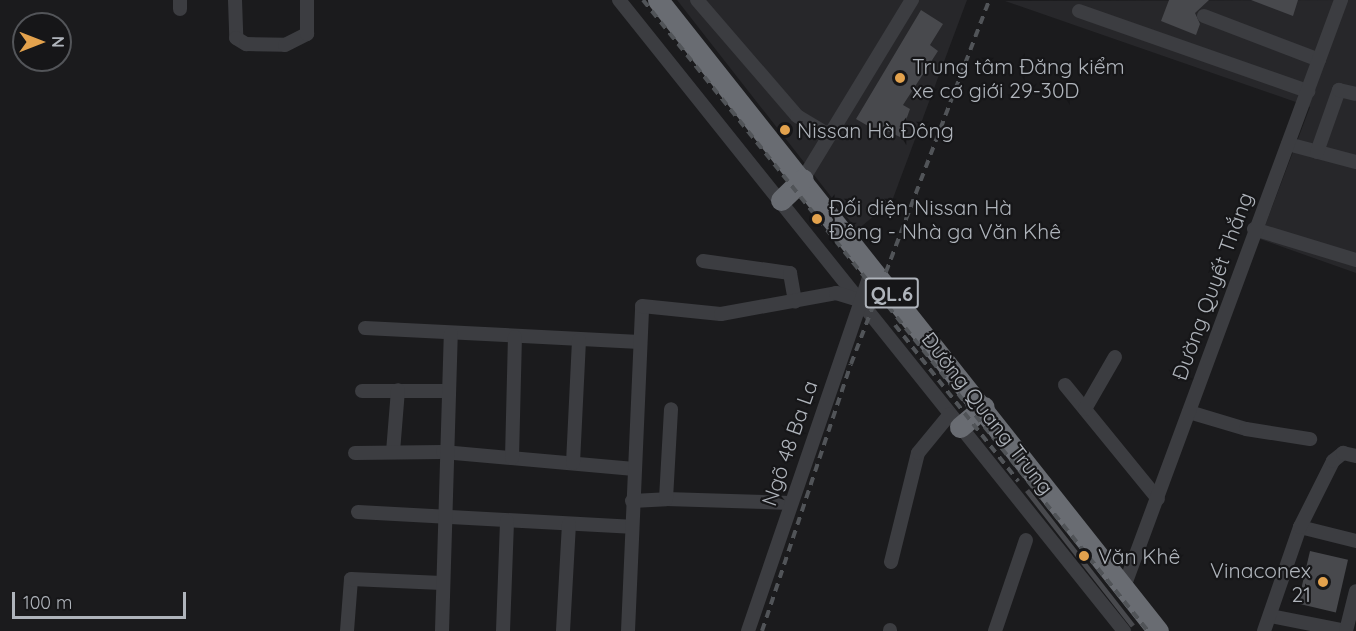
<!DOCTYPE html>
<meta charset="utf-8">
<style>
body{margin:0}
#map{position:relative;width:1356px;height:631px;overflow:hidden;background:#1b1b1d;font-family:Quicksand,sans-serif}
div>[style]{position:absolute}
.built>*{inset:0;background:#27272a}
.building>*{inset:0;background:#48494d;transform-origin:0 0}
.minor>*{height:14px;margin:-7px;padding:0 7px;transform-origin:7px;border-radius:7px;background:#3c3d41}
.highway>*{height:21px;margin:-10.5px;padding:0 10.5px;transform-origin:10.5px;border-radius:10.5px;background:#696c72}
.rail>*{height:4px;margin-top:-2px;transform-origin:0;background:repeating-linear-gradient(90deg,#515458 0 8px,transparent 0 14px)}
.dots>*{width:16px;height:16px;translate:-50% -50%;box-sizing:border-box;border:3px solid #161618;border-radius:50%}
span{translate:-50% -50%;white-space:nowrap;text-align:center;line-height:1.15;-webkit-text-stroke:4.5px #161618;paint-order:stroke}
.shield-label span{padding:2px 4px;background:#161618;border:2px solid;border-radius:4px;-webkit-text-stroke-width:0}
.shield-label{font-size:20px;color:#afb4bb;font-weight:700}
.poi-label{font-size:21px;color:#afb4bb}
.left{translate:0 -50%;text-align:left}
.right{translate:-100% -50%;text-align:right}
.street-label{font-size:21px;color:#afb4bb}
.north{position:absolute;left:12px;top:12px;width:60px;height:60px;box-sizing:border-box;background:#161618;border:2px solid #535559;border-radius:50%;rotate:90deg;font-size:16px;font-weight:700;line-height:24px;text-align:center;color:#afb4bb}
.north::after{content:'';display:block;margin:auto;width:21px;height:27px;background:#e3a24d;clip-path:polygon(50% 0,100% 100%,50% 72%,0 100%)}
.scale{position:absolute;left:12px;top:592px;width:174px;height:27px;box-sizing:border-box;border:3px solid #afb4bb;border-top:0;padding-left:8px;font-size:18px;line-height:21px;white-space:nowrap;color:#afb4bb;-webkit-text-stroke:4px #161618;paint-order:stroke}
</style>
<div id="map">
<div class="built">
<div style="clip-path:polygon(677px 0,967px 0,892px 201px,857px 230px)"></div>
<div style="clip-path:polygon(1356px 0,1356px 273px,1260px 239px,1310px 107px,1005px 1px)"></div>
</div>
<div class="building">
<div style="clip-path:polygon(1169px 0,1209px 0,1195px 13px,1200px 24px,1196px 35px,1161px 21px)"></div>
<div style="clip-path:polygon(1251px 0,1298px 0,1293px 16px)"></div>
<div style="clip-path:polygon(921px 10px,943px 24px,930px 45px,938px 51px,903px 105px,910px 109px,900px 137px,885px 130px,882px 134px,856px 119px)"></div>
<div style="left:1029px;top:489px;width:172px;height:5px;rotate:52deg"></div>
<div style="left:1310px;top:551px;width:39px;height:54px;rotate:13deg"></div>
</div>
<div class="minor">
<div style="left:180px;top:0;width:9px;rotate:90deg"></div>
<div style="left:235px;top:0;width:38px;rotate:88deg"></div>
<div style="left:236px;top:38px;width:12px;rotate:31deg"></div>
<div style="left:246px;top:44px;width:39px;rotate:1deg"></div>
<div style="left:285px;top:45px;width:25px;rotate:-27deg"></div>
<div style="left:307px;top:34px;width:34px;rotate:-90deg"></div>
<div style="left:619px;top:0;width:808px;rotate:51.33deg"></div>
<div style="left:697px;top:0;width:153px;rotate:49.2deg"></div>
<div style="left:797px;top:116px;width:37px;rotate:31deg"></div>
<div style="left:1079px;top:11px;width:243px;rotate:19.3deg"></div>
<div style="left:1204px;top:16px;width:123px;rotate:20.9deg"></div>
<div style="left:1288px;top:144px;width:70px;rotate:14.8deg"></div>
<div style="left:1317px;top:152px;width:66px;rotate:-70.5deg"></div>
<div style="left:1339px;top:90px;width:17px;rotate:13deg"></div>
<div style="left:803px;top:179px;width:210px;rotate:-58.7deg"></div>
<div style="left:1254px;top:229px;width:107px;rotate:16.9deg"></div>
<div style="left:703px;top:261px;width:88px;rotate:7.9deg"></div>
<div style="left:790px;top:273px;width:29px;rotate:80deg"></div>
<div style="left:365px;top:328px;width:275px;rotate:2.9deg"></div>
<div style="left:1065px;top:385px;width:147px;rotate:50.8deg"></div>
<div style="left:362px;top:391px;width:85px"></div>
<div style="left:1085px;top:409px;width:60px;rotate:-60deg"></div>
<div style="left:1189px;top:412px;width:59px;rotate:16.6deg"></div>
<div style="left:1246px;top:429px;width:65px;rotate:8.9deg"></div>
<div style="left:393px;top:452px;width:62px;rotate:-85.4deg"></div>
<div style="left:355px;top:453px;width:88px;rotate:-0.7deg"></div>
<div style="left:443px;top:452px;width:192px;rotate:5.1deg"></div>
<div style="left:512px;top:458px;width:121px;rotate:-88.6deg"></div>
<div style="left:573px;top:463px;width:123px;rotate:-87.2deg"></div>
<div style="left:666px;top:499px;width:125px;rotate:1.8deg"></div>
<div style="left:632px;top:501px;width:34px;rotate:-3deg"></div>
<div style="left:666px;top:499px;width:90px;rotate:-86.8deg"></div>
<div style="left:358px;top:512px;width:273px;rotate:3.1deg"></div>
<div style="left:1300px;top:527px;width:58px;rotate:14deg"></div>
<div style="left:891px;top:562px;width:112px;rotate:-76.1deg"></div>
<div style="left:918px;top:453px;width:50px;rotate:-50.6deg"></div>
<div style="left:1124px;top:587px;width:626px;rotate:-69.71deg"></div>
<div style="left:1271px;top:616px;width:76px;rotate:11.3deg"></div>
<div style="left:347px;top:631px;width:52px;rotate:-85.6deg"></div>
<div style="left:351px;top:579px;width:91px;rotate:2.5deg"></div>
<div style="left:442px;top:631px;width:297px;rotate:-88.3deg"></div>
<div style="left:503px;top:631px;width:110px;rotate:-87.9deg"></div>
<div style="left:563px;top:631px;width:107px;rotate:-86.8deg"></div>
<div style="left:628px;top:631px;width:325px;rotate:-87.5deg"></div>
<div style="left:642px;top:306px;width:79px;rotate:5.8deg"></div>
<div style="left:721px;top:314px;width:117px;rotate:-10.3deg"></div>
<div style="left:836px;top:293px;width:24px;rotate:17deg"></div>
<div style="left:748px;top:631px;width:383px;rotate:-71.1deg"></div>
<div style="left:890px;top:631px;width:1px;rotate:-90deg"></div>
<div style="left:995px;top:631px;width:96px;rotate:-71.2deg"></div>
<div style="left:1264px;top:631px;width:110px;rotate:-70.9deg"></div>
<div style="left:1300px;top:527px;width:74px;rotate:-63.4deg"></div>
<div style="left:1333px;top:461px;width:13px;rotate:-39deg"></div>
<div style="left:1343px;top:453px;width:13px;rotate:13deg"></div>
<div style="left:1346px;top:631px;width:41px;rotate:-76deg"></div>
</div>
<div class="highway">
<div style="left:658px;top:0;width:805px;rotate:51.61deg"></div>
<div style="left:781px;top:200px;width:30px;rotate:-44deg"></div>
<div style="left:960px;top:427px;width:31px;rotate:-40deg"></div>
</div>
<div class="rail">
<div style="left:643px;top:0;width:808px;rotate:51.33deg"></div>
<div style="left:895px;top:325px;width:199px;rotate:51.7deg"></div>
<div style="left:762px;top:631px;width:281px;rotate:-71.6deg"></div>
<div style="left:851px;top:364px;width:389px;rotate:-69.2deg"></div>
</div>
<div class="dots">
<div style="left:900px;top:78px;background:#e3a24d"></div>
<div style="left:785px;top:130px;background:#e3a24d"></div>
<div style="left:817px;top:219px;background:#e3a24d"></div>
<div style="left:1084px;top:556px;background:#e3a24d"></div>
<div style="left:1323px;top:582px;background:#e3a24d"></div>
</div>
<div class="shield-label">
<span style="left:892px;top:293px">QL.6</span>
</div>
<div class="poi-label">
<span class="left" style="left:912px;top:78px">Trung tâm Đăng kiểm<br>xe cơ giới 29-30D</span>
<span class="left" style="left:797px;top:130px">Nissan Hà Đông</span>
<span class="left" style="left:829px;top:219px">Đối diện Nissan Hà<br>Đông - Nhà ga Văn Khê</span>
<span class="left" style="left:1098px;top:556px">Văn Khê</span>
<span class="right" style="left:1311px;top:582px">Vinaconex<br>21</span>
</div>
<div class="street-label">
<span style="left:1212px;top:286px;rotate:-70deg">Đường Quyết Thắng</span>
<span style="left:988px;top:413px;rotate:52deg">Đường Quang Trung</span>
<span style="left:789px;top:443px;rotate:-71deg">Ngõ 48 Ba La</span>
</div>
<div class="north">N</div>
<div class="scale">100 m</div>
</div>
